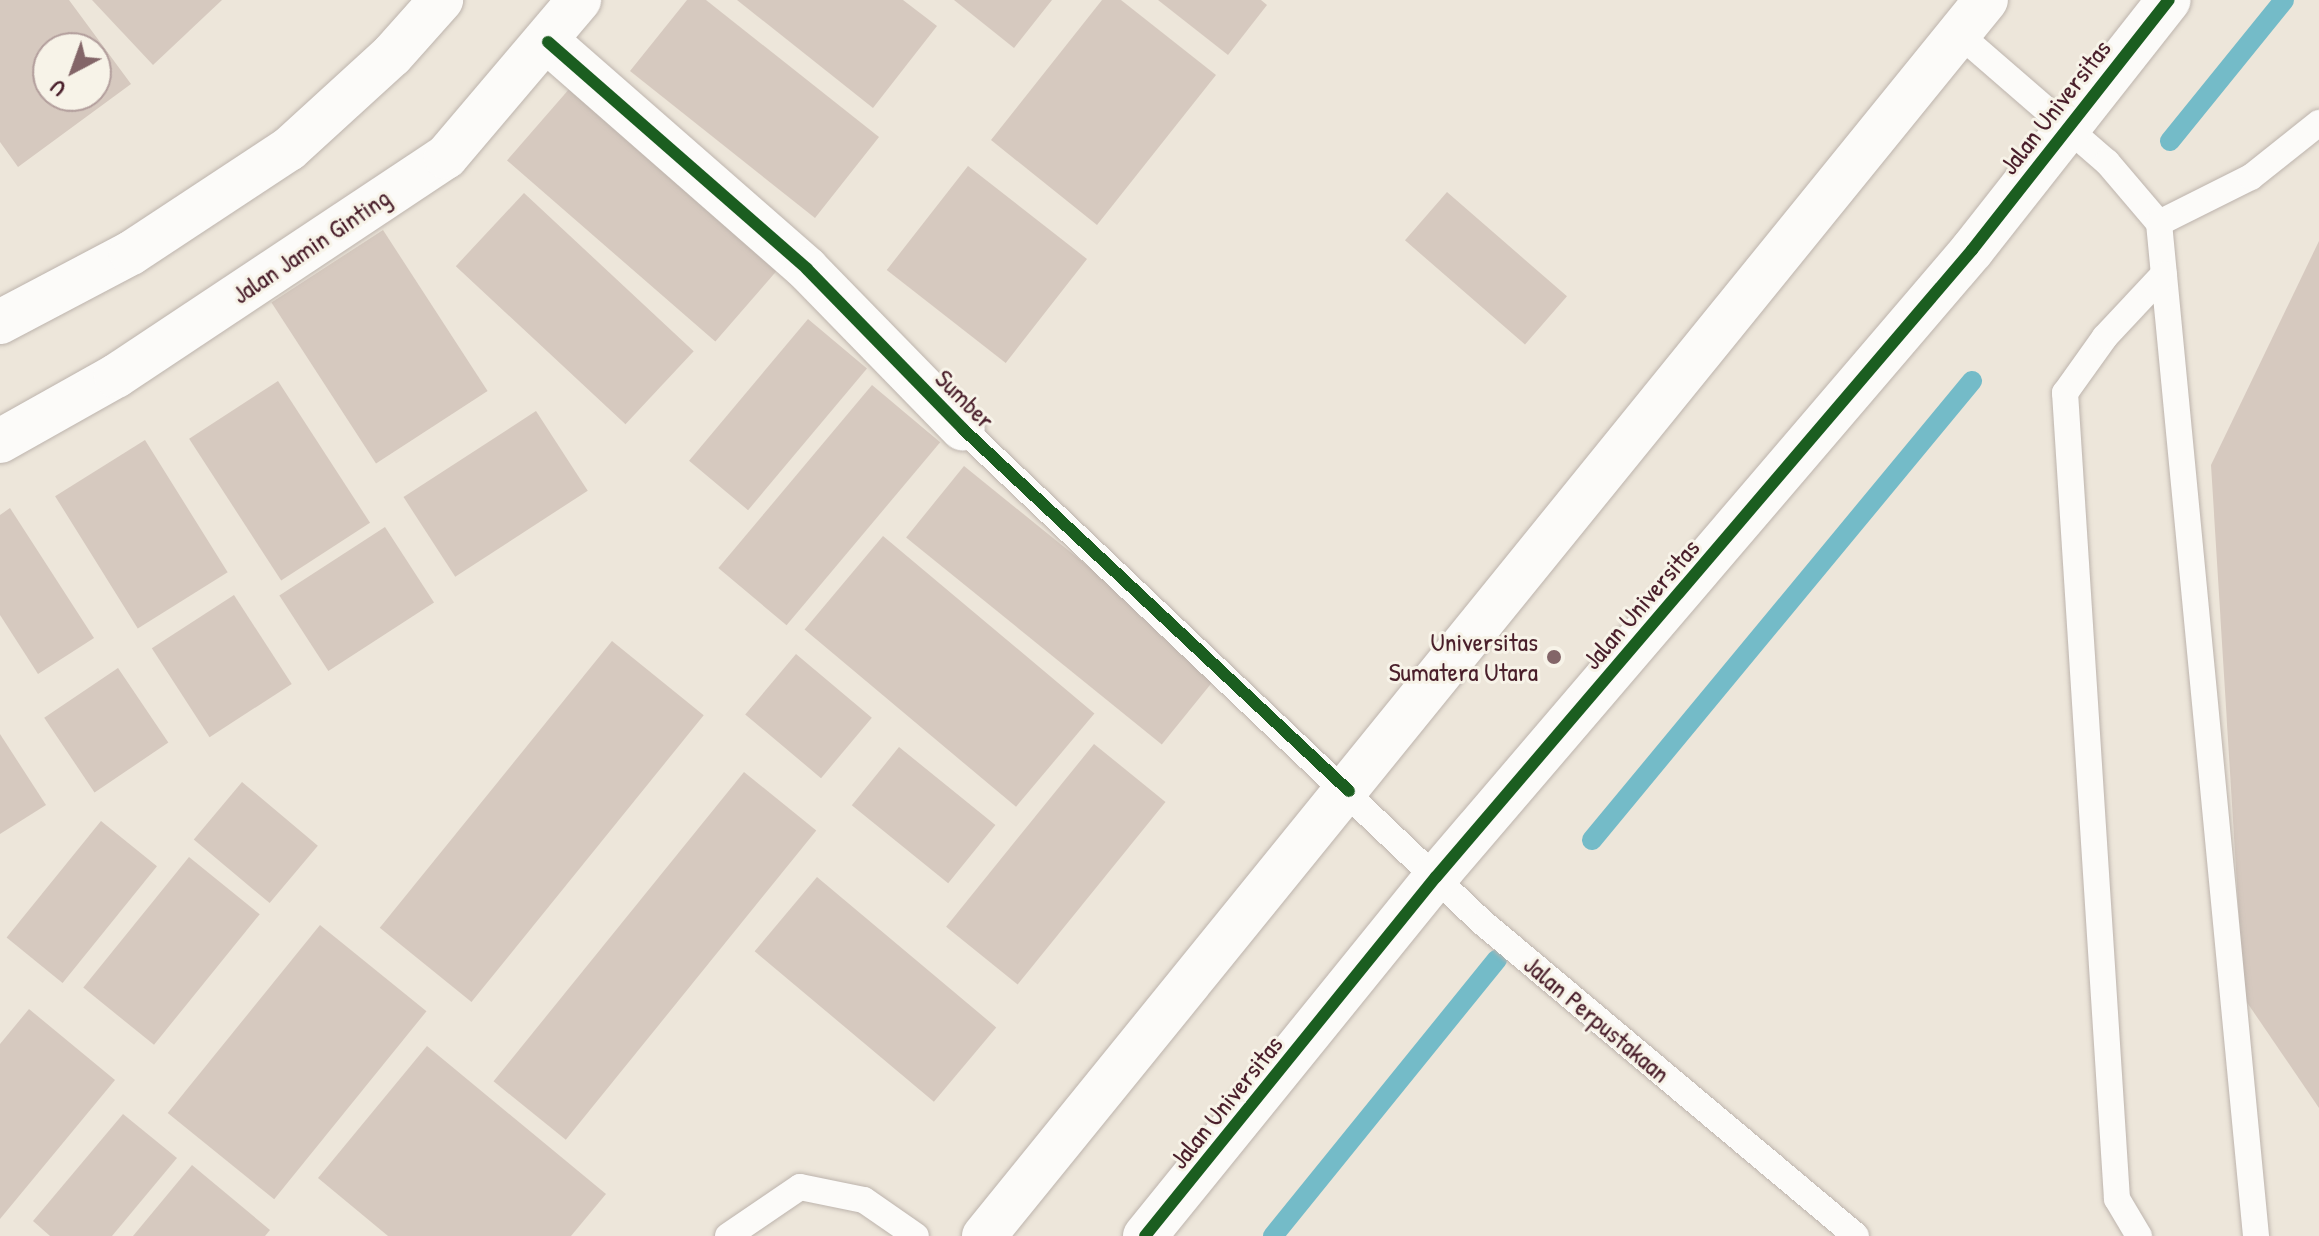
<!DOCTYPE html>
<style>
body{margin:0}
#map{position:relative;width:2319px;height:1236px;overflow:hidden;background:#ede6da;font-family:"Patrick Hand",sans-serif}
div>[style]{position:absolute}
.stream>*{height:20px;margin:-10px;padding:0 10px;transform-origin:10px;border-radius:10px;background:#74bbc8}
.building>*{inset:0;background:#d6c9bf;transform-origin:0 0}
.roads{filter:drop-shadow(0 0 2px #bdb4ad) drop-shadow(0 0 2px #bdb4ad)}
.lane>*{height:26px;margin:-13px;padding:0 13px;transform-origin:13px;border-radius:13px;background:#fcfbf9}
.street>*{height:44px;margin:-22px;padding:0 22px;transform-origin:22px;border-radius:22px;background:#fcfbf9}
.primary>*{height:44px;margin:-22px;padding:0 22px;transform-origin:22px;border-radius:22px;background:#fcfbf9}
.cycleway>*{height:12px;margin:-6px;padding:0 6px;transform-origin:6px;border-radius:6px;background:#1b5e20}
.dots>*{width:22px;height:22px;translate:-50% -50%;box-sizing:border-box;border:4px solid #f7f3e8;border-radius:50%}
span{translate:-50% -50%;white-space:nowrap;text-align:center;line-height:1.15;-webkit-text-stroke:6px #f7f3e8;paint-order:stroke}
.street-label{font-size:26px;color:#4a1f2b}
.poi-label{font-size:26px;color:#4a1f2b}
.right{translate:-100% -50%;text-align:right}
.north{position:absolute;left:32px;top:32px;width:80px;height:80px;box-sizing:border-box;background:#f7f3e8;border:2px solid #b29e9c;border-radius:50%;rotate:221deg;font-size:22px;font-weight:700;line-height:32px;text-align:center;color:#4a1f2b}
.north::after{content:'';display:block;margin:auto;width:28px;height:36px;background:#836568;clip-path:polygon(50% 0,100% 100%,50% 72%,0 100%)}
</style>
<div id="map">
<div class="stream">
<div style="left:2170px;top:141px;width:181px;rotate:-51deg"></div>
<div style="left:1592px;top:840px;width:596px;rotate:-50.38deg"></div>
<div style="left:1273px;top:1236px;width:356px;rotate:-51deg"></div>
</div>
<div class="building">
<div style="clip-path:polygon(evenodd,0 0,69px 0,131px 84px,18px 167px,0 142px,0 0,48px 48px,96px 48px,96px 96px,48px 96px,48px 48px)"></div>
<div style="clip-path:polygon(92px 0,222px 0,153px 65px)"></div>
<div style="clip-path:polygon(687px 0,706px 0,879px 137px,815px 218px,630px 71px)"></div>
<div style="clip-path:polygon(737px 0,903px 0,937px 26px,873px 108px)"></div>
<div style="clip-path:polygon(954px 0,1052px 0,1014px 48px)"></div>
<div style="clip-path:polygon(1102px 0,1121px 0,1216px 75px,1097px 225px,991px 140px)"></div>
<div style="clip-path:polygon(1158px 0,1261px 0,1267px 5px,1228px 55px)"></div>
<div style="left:570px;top:88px;width:276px;height:96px;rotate:41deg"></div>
<div style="left:968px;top:166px;width:151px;height:132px;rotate:38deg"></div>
<div style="left:1447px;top:192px;width:159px;height:64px;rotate:41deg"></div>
<div style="left:524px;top:193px;width:232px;height:100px;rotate:43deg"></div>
<div style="left:383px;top:230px;width:192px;height:133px;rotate:57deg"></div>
<div style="clip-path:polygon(2319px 241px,2319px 1108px,2244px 998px,2211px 465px)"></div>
<div style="left:808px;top:319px;width:77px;height:185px;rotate:40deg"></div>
<div style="left:278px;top:381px;width:169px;height:106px;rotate:57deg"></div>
<div style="left:872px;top:385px;width:89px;height:239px;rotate:40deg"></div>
<div style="left:536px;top:411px;width:95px;height:158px;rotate:57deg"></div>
<div style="left:145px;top:440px;width:156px;height:106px;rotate:58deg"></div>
<div style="left:964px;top:466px;width:329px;height:92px;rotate:39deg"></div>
<div style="clip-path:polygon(10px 508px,94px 638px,38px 674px,0 615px,0 515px)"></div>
<div style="left:385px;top:527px;width:90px;height:126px;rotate:57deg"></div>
<div style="left:883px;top:536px;width:276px;height:122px;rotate:40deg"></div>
<div style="left:234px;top:595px;width:106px;height:98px;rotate:57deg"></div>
<div style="left:612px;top:641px;width:118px;height:369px;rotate:39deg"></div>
<div style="left:796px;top:654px;width:99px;height:79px;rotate:40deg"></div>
<div style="left:118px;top:668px;width:90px;height:89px;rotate:56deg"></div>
<div style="clip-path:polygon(0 734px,46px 805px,0 834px)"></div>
<div style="left:1094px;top:744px;width:92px;height:235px;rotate:39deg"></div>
<div style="left:899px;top:747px;width:124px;height:75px;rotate:39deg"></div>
<div style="left:744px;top:772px;width:93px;height:398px;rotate:39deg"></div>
<div style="left:242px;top:782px;width:99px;height:75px;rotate:40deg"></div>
<div style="left:101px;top:821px;width:72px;height:150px;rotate:39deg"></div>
<div style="left:189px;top:857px;width:91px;height:168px;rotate:39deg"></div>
<div style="left:817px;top:877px;width:234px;height:97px;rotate:40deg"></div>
<div style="left:320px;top:925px;width:137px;height:242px;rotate:39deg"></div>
<div style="clip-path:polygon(29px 1009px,115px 1080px,0 1219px,0 1044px)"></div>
<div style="clip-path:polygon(427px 1046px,606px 1194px,571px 1236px,388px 1236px,318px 1178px)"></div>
<div style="clip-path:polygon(123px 1114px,177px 1158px,112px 1236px,50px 1236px,33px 1221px)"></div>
<div style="clip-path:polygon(192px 1165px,270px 1230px,265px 1236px,133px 1236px)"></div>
</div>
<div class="roads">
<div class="lane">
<div style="left:1959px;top:34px;width:196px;rotate:40.9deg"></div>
<div style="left:2107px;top:162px;width:80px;rotate:49.6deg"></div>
<div style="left:2159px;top:223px;width:1018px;rotate:84.53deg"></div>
<div style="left:2159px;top:223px;width:103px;rotate:-26.6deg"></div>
<div style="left:2251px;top:177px;width:87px;rotate:-38.5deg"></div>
<div style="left:963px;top:429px;width:716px;rotate:43.53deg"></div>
<div style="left:1482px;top:922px;width:488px;rotate:40deg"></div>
<div style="left:728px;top:1236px;width:87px;rotate:-34.2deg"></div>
<div style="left:800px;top:1187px;width:65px;rotate:11.5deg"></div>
<div style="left:864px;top:1200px;width:63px;rotate:34.7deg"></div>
<div style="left:2139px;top:1236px;width:43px;rotate:-120.7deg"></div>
<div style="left:2117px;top:1199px;width:808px;rotate:-93.69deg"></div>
<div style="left:2065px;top:393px;width:69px;rotate:-54.5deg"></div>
<div style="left:2105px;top:337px;width:86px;rotate:-46.9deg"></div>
</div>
<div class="street">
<div style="left:548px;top:42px;width:344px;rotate:41.2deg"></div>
<div style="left:807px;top:269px;width:223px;rotate:45.7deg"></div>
<div style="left:984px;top:1236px;width:1591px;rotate:-50.97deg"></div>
<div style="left:1145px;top:1236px;width:462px;rotate:-51deg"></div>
<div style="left:1436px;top:877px;width:825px;rotate:-49.47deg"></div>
<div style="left:1972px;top:250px;width:318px;rotate:-51.8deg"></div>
</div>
<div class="primary">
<div style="left:0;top:322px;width:148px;rotate:-27.8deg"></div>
<div style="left:131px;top:253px;width:189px;rotate:-33.4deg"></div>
<div style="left:289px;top:149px;width:139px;rotate:-42.4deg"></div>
<div style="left:392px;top:55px;width:74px;rotate:-48.3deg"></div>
<div style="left:0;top:441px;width:133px;rotate:-29.3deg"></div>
<div style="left:116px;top:376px;width:396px;rotate:-33.6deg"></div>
<div style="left:446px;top:157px;width:206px;rotate:-49.7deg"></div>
</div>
</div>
<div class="cycleway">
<div style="left:548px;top:42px;width:344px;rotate:41.2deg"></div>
<div style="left:807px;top:269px;width:223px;rotate:45.7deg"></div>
<div style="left:963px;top:429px;width:529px;rotate:43.16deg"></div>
<div style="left:1145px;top:1236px;width:462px;rotate:-51deg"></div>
<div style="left:1436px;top:877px;width:825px;rotate:-49.47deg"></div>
<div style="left:1972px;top:250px;width:318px;rotate:-51.8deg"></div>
</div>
<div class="dots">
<div style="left:1554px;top:657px;background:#836568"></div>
</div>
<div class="street-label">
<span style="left:2055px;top:107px;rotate:-52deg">Jalan Universitas</span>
<span style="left:311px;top:246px;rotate:-34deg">Jalan Jamin Ginting</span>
<span style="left:965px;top:399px;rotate:45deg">Sumber</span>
<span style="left:1641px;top:604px;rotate:-49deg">Jalan Universitas</span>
<span style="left:1597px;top:1019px;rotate:40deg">Jalan Perpustakaan</span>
<span style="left:1226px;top:1102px;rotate:-51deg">Jalan Universitas</span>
</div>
<div class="poi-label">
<span class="right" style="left:1538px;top:657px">Universitas<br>Sumatera Utara</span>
</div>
<div class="north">U</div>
</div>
